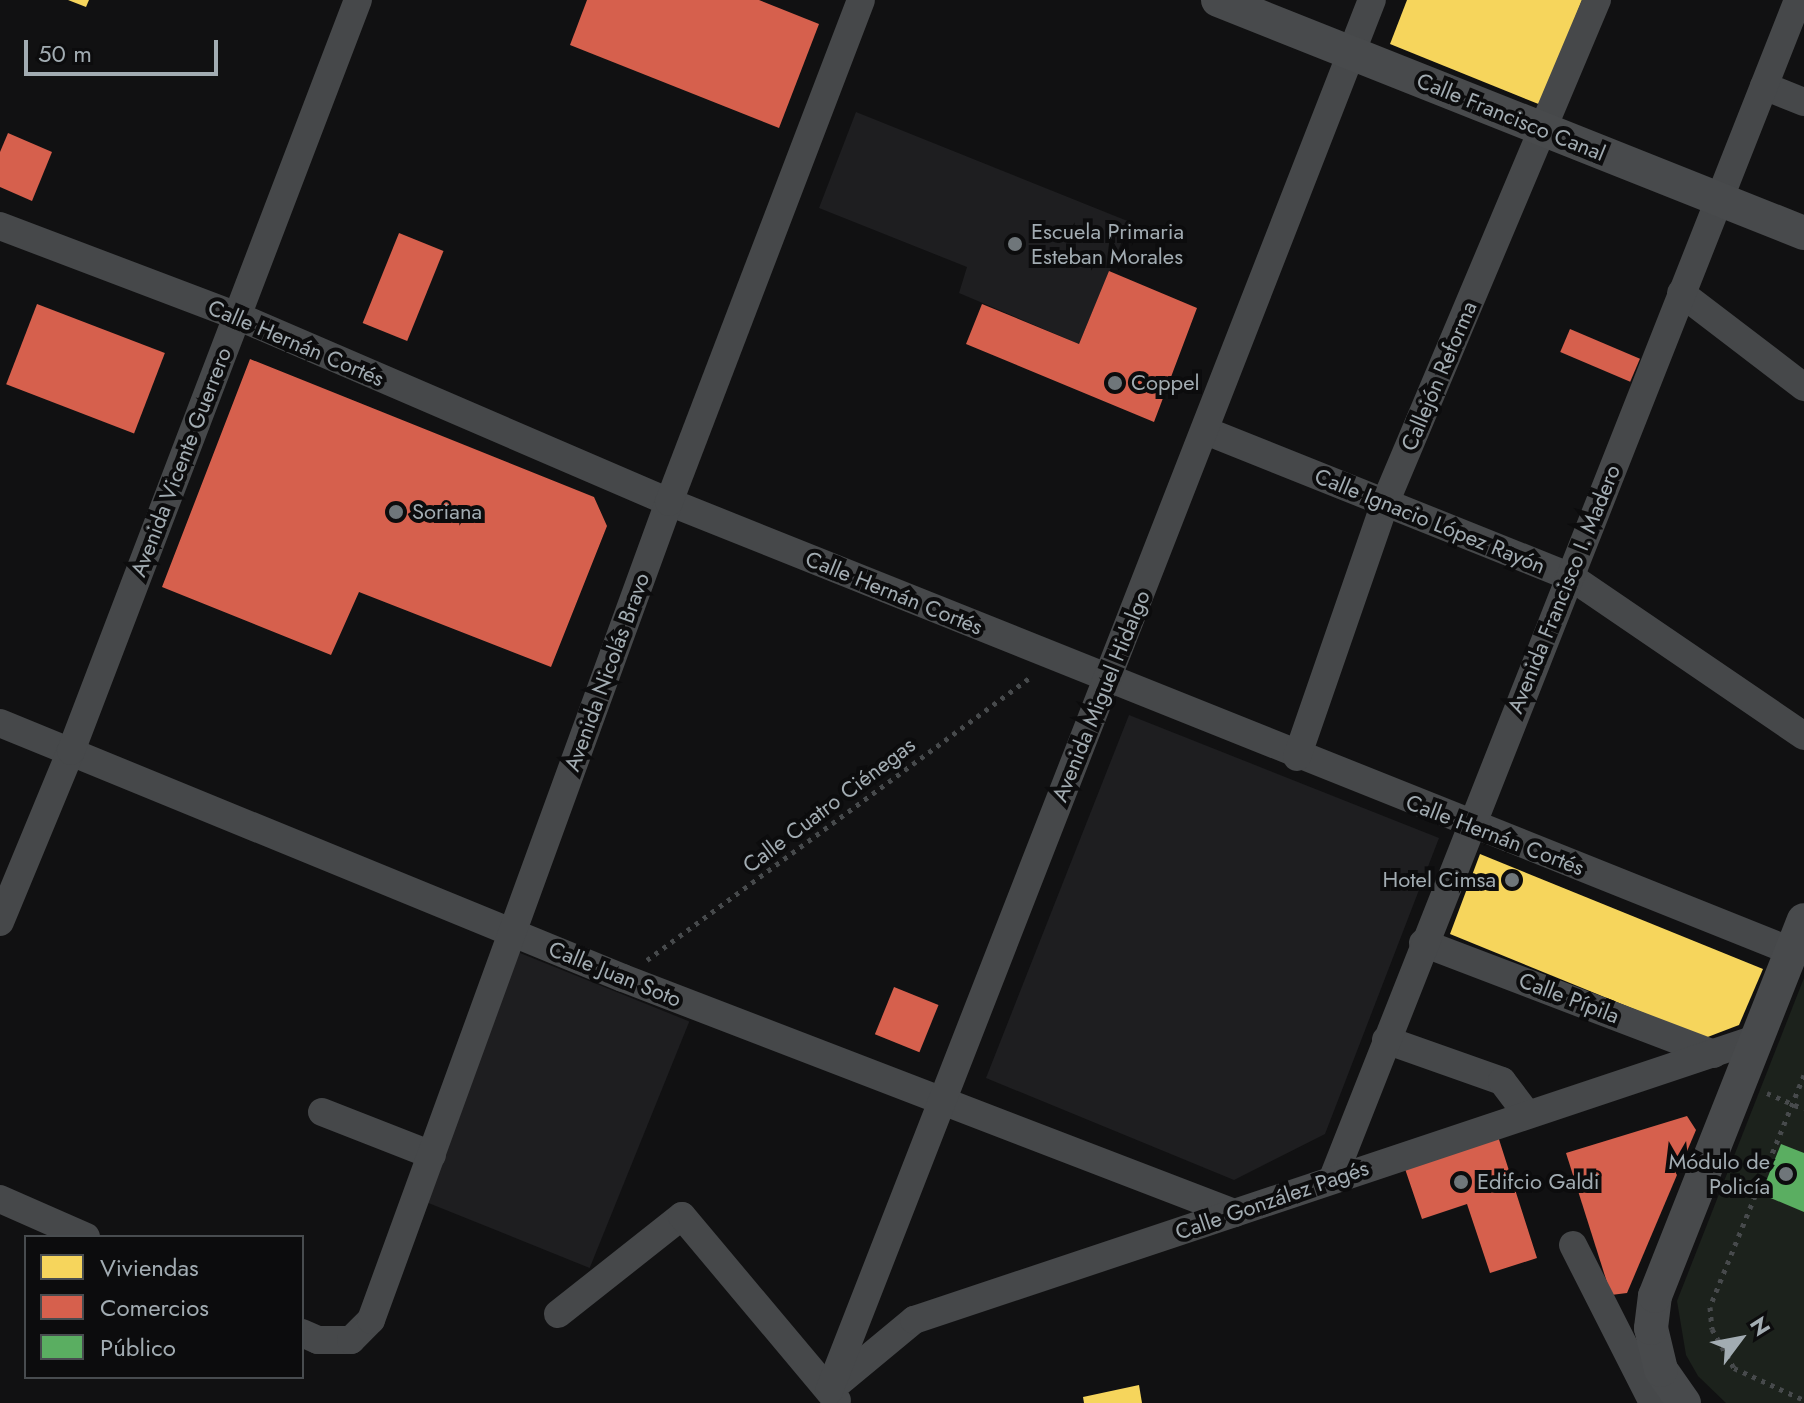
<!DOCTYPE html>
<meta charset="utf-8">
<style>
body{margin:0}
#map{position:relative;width:1804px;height:1403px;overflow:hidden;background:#111112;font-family:Jost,sans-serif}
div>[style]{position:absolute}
.built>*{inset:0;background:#1e1e20;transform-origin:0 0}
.green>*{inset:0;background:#1c221c}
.homes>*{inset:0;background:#f6d55c}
.shops>*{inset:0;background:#d6604d;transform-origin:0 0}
.public>*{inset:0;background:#5aae61}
.path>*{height:5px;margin-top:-2.5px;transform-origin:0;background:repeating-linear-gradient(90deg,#474a4c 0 4px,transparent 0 10px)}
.minor>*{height:28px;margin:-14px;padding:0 14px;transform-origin:14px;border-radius:14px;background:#46484a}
.major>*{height:34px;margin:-17px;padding:0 17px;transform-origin:17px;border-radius:17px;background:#484a4c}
.dots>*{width:22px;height:22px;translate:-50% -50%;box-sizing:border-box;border:4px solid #0c0c0d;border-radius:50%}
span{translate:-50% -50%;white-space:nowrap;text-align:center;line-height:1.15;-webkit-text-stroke:8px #0c0c0d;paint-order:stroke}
.street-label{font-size:22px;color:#a2acb2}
.poi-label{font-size:22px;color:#a2acb2}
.left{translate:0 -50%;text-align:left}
.right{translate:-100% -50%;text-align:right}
.legend{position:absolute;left:24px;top:1235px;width:280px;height:144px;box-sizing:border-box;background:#0c0c0d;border:2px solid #484c4f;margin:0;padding:10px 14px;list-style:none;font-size:24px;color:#a2acb2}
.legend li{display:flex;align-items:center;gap:16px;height:40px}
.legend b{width:40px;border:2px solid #484c4f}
.north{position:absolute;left:1700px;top:1299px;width:80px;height:80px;-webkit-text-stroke:6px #0c0c0d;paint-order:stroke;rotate:58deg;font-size:22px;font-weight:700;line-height:32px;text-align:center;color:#a2acb2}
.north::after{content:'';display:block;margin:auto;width:28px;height:36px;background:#a2acb2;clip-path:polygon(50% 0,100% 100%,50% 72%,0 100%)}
.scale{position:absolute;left:24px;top:40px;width:194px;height:36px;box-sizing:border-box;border:4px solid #a2acb2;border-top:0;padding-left:10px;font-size:24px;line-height:28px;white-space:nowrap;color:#a2acb2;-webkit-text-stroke:6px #0c0c0d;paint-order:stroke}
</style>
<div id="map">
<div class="built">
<div style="clip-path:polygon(856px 112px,1130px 222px,1079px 344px,959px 293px,967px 267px,819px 208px)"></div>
<div style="clip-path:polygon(1129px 715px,1439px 838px,1325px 1134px,1234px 1180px,986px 1078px)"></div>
<div style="left:515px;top:951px;width:188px;height:266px;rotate:22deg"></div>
</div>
<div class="green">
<div style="clip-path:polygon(1804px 978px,1804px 1403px,1726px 1403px,1698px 1376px,1686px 1355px,1677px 1301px)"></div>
</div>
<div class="homes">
<div style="clip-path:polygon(68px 0,89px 0,86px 7px)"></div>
<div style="clip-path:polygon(1407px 0,1582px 0,1541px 105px,1390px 44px)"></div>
<div style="clip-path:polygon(1480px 854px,1763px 969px,1739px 1025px,1705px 1038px,1450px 934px)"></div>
<div style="clip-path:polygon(1139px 1385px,1142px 1403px,1084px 1403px,1083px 1397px)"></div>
</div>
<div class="shops">
<div style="clip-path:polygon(587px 0,759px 0,819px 24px,779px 128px,570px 45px)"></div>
<div style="clip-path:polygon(8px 133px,52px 152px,32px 201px,0 187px,0 152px)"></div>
<div style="left:399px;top:233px;width:48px;height:97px;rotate:22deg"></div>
<div style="clip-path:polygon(1109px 271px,1197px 308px,1154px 422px,966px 344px,982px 304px,1079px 344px)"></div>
<div style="left:37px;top:304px;width:137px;height:86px;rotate:21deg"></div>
<div style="left:1570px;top:329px;width:76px;height:25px;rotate:23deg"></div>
<div style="clip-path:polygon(250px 359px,594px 497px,607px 526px,551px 667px,359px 592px,331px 655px,162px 587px)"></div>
<div style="left:894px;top:987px;width:48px;height:51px;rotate:22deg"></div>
<div style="clip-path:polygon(1687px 1116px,1696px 1130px,1627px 1293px,1611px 1295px,1566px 1153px)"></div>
<div style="clip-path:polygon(1496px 1130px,1537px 1258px,1490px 1273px,1467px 1204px,1422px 1219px,1402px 1160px)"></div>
</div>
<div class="public">
<div style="clip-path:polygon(1781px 1144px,1804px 1153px,1804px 1212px,1761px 1194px)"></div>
</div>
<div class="path">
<div style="left:647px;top:960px;width:478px;rotate:-36.4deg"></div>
<div style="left:1804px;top:1075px;width:250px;rotate:112.1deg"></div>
<div style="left:1710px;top:1307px;width:22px;rotate:85deg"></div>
<div style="left:1712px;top:1329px;width:45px;rotate:60.6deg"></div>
<div style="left:1734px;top:1368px;width:77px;rotate:24.6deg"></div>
<div style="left:1767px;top:1093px;width:40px;rotate:23.4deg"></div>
</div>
<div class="minor">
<div style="left:1764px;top:86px;width:43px;rotate:21.8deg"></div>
<div style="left:0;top:226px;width:254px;rotate:20.8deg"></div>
<div style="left:237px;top:316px;width:470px;rotate:23.3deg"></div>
<div style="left:669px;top:502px;width:1209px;rotate:21.81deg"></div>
<div style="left:1681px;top:293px;width:155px;rotate:37.4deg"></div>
<div style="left:1206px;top:431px;width:393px;rotate:21.8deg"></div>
<div style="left:1571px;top:577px;width:282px;rotate:34.3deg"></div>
<div style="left:0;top:723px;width:673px;rotate:22.26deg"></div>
<div style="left:623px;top:978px;width:655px;rotate:21.04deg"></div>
<div style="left:1297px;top:757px;width:269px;rotate:-70.9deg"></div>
<div style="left:1385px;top:503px;width:546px;rotate:-67.15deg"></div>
<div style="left:0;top:922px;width:185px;rotate:-67.5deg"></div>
<div style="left:71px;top:751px;width:804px;rotate:-69.09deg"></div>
<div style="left:1423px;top:943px;width:311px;rotate:20.9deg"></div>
<div style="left:1386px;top:1040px;width:123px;rotate:19.5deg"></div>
<div style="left:1502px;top:1081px;width:41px;rotate:52.9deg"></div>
<div style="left:322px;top:1112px;width:118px;rotate:21.4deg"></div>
<div style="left:1333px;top:1178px;width:1266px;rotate:-68.46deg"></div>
<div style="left:0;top:1199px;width:94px;rotate:23.8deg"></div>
<div style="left:1573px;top:1245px;width:175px;rotate:63.1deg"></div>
<div style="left:558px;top:1314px;width:158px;rotate:-38.3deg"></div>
<div style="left:682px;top:1216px;width:241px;rotate:50deg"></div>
<div style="left:302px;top:1333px;width:17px;rotate:24deg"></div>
<div style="left:318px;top:1340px;width:33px"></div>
<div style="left:351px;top:1340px;width:28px;rotate:-45deg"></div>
<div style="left:371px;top:1320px;width:871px;rotate:-69.98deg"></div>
<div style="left:669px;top:502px;width:537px;rotate:-69.07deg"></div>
<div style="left:832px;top:1388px;width:107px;rotate:-39.7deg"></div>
<div style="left:914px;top:1320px;width:884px;rotate:-18.46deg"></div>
<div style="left:829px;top:1391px;width:1493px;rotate:-68.68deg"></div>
</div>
<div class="major">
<div style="left:1218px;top:0;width:631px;rotate:21.68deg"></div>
<div style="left:1684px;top:1403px;width:40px;rotate:-124.9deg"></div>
<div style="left:1661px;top:1370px;width:43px;rotate:-103.4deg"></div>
<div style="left:1651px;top:1328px;width:32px;rotate:-83deg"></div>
<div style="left:1655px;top:1296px;width:404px;rotate:-68.4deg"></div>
</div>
<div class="dots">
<div style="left:1015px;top:244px;background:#6f767a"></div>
<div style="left:1115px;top:383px;background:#6f767a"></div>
<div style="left:396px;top:512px;background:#6f767a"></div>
<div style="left:1512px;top:880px;background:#6f767a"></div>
<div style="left:1786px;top:1174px;background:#6f767a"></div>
<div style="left:1461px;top:1182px;background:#6f767a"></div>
</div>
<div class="street-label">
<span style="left:1511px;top:117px;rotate:22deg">Calle Francisco Canal</span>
<span style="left:296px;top:343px;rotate:23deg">Calle Hernán Cortés</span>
<span style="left:1439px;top:376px;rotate:-67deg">Callejón Reforma</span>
<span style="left:181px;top:462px;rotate:-69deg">Avenida Vicente Guerrero</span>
<span style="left:1430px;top:521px;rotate:22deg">Calle Ignacio López Rayón</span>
<span style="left:1564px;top:589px;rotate:-68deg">Avenida Francisco I. Madero</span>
<span style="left:894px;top:593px;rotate:22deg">Calle Hernán Cortés</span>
<span style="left:607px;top:672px;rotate:-70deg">Avenida Nicolás Bravo</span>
<span style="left:1101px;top:696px;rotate:-68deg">Avenida Miguel Hidalgo</span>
<span style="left:829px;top:805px;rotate:-37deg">Calle Cuatro Ciénegas</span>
<span style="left:1495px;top:835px;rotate:21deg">Calle Hernán Cortés</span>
<span style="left:615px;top:974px;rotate:22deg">Calle Juan Soto</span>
<span style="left:1569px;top:998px;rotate:21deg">Calle Pípila</span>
<span style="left:1272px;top:1200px;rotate:-19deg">Calle González Pagés</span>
</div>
<div class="poi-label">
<span class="left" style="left:1031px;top:244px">Escuela Primaria<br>Esteban Morales</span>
<span class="left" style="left:1131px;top:383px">Coppel</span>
<span class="left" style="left:412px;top:512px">Soriana</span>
<span class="right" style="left:1496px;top:880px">Hotel Cimsa</span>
<span class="right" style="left:1770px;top:1174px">Módulo de<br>Policía</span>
<span class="left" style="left:1477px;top:1182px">Edifcio Galdi</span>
</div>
<ul class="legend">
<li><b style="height:22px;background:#f6d55c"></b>Viviendas</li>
<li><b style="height:22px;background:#d6604d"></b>Comercios</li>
<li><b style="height:22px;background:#5aae61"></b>Público</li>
</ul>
<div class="north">N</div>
<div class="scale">50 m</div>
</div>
